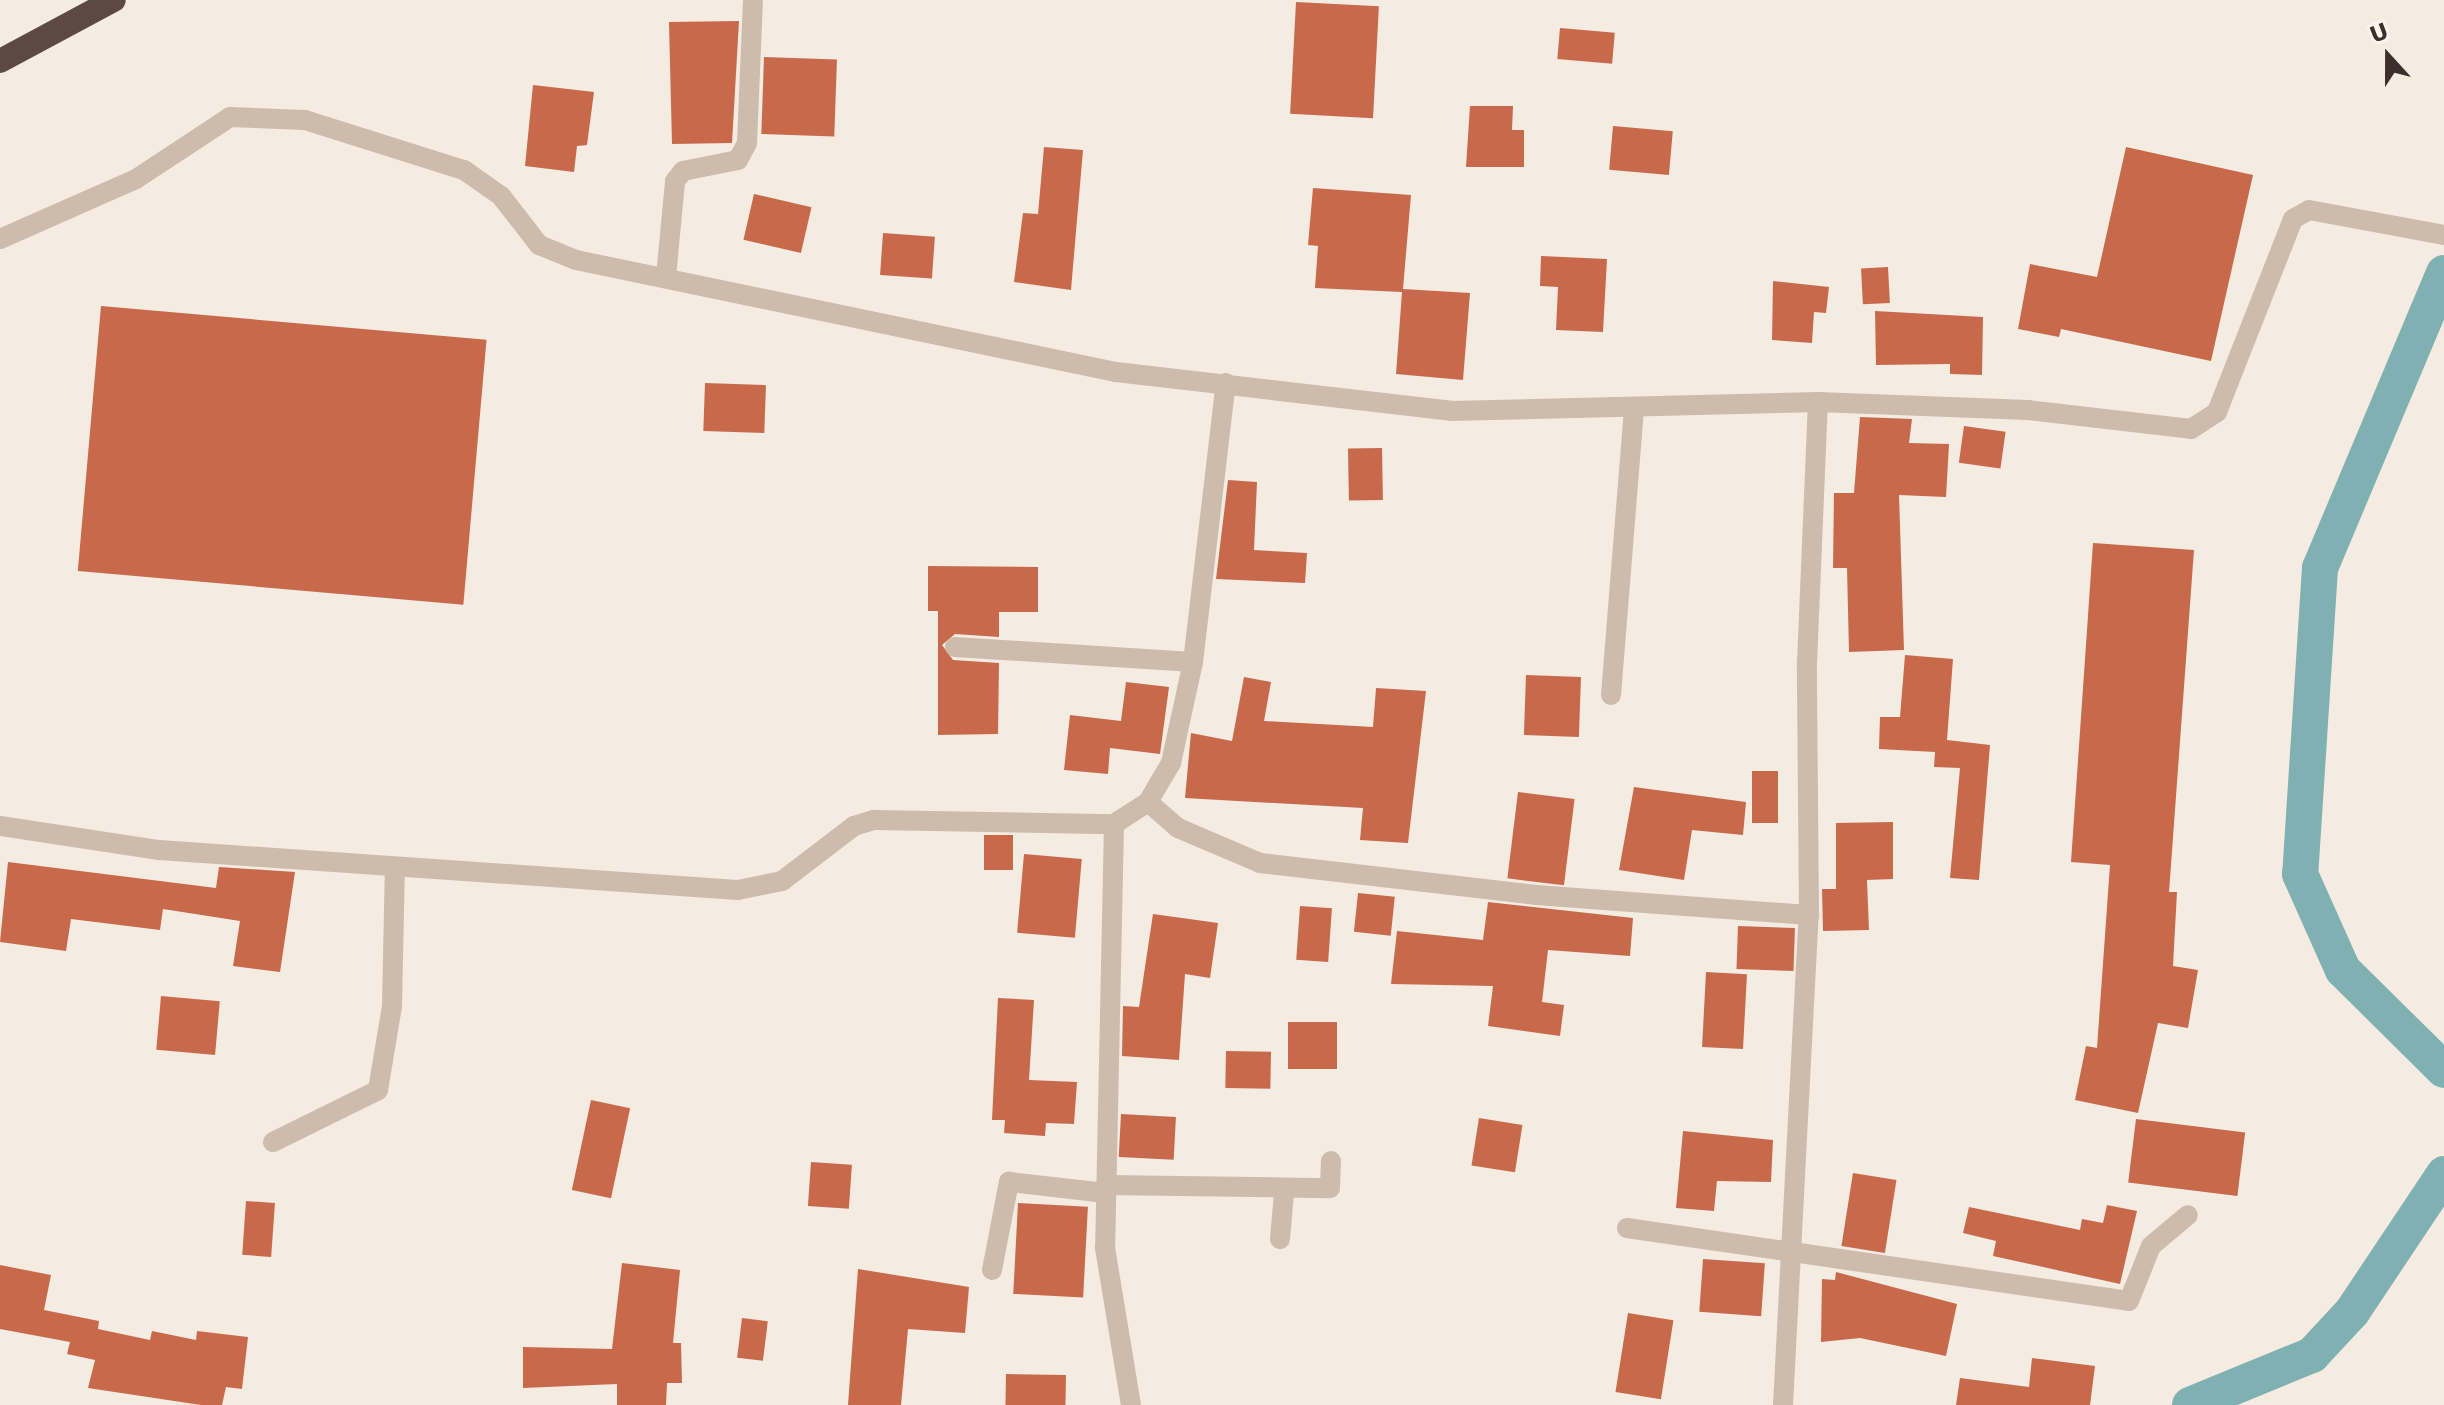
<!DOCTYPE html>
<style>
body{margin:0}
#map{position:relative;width:2444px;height:1405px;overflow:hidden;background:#f4ebe1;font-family:"DejaVu Sans",sans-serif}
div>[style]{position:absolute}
.canal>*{height:36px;margin:-18px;padding:0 18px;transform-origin:18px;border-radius:18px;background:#7fb0b2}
.building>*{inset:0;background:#c8694b;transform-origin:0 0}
.minor>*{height:20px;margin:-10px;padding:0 10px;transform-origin:10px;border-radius:10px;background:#cdbbac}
.highway>*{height:24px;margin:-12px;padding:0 12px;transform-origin:12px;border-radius:12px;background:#5c4a42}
span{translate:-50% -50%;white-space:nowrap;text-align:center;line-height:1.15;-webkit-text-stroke:8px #fbf5ee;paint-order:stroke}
.north{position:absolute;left:2348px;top:16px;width:80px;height:80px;-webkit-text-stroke:6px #fbf5ee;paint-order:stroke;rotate:339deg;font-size:22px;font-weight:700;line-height:32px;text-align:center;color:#3b302b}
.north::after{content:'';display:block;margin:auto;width:28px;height:36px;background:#3b302b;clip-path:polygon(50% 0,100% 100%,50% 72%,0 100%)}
</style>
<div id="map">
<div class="canal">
<div style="left:2444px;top:273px;width:320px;rotate:112.8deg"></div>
<div style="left:2320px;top:568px;width:307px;rotate:93.7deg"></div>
<div style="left:2300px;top:874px;width:105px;rotate:65.9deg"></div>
<div style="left:2343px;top:970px;width:142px;rotate:44.7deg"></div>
<div style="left:2190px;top:1405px;width:132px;rotate:-22.3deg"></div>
<div style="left:2312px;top:1355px;width:59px;rotate:-47.1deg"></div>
<div style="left:2352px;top:1312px;width:166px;rotate:-56.3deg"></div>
</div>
<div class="building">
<div style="left:1296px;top:2px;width:83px;height:112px;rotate:3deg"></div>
<div style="clip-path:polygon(739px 21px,732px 143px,672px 144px,669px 22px)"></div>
<div style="left:1560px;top:28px;width:55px;height:31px;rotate:5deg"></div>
<div style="left:764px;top:57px;width:73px;height:77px;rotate:2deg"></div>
<div style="clip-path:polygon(533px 85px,594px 92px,587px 145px,577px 146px,574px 172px,525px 166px)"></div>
<div style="clip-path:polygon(1470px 106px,1513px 106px,1512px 130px,1524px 130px,1524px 167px,1466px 167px)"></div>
<div style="left:1613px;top:126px;width:60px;height:44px;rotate:5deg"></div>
<div style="clip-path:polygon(1044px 147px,1083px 150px,1071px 290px,1014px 282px,1023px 213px,1038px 214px)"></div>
<div style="clip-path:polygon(2126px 147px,2253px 175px,2211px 361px,2061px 329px,2059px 337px,2018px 329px,2030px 264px,2097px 277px)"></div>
<div style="clip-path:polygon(1313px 188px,1411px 195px,1403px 289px,1470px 293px,1463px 380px,1396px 374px,1402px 292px,1315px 288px,1318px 246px,1308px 245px)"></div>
<div style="left:754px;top:194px;width:59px;height:47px;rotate:13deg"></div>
<div style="left:883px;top:233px;width:52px;height:42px;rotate:4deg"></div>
<div style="clip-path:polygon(1541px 256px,1607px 259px,1603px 332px,1556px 330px,1558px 287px,1540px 286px)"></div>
<div style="left:1888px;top:267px;width:36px;height:27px;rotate:87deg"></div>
<div style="clip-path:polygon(1773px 281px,1829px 287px,1826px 313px,1814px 312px,1812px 343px,1772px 340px)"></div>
<div style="left:101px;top:306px;width:387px;height:266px;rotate:5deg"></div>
<div style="clip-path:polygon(1875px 311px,1983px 317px,1982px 375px,1950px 374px,1950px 364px,1876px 365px)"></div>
<div style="left:705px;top:383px;width:61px;height:48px;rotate:2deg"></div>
<div style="clip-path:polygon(1860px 417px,1912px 419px,1909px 443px,1949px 444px,1946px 497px,1899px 495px,1904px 650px,1849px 652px,1847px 568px,1833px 568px,1834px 493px,1854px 493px)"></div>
<div style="left:1964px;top:426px;width:42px;height:37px;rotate:8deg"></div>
<div style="left:1382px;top:448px;width:52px;height:34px;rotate:89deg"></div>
<div style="clip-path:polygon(1228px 480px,1257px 482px,1254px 550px,1307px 553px,1305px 583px,1216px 579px)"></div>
<div style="clip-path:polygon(2093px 543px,2194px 550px,2169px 892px,2177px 892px,2173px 966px,2198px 970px,2188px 1028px,2158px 1023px,2138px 1113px,2075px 1100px,2086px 1046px,2097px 1048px,2110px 865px,2071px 862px)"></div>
<div style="clip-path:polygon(928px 566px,1038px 567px,1038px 612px,999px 612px,999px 637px,955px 634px,942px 645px,953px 660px,999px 663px,998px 734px,938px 735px,938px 611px,928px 611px)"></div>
<div style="clip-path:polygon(1905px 655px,1953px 659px,1947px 740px,1990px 745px,1979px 880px,1950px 878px,1960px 768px,1934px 767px,1935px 752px,1879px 749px,1880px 717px,1900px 717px)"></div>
<div style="left:1526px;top:675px;width:55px;height:60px;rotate:2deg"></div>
<div style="clip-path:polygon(1244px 677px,1271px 682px,1264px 721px,1373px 727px,1376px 688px,1426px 691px,1408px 843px,1360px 840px,1363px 808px,1185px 798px,1191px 733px,1232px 741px)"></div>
<div style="clip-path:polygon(1126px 682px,1169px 687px,1160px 754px,1110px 748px,1108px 774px,1064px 770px,1070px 715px,1121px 721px)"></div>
<div style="left:1752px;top:771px;width:26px;height:52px"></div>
<div style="clip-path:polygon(1634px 787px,1746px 802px,1743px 835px,1692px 830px,1684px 880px,1619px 870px)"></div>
<div style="left:1518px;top:792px;width:57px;height:87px;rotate:7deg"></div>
<div style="clip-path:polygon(1893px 822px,1893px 879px,1867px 880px,1869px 930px,1823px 931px,1822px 889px,1836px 889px,1836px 823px)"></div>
<div style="left:984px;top:835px;width:29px;height:35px"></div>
<div style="left:1024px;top:854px;width:58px;height:79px;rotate:5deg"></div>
<div style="clip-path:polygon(8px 862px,216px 888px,219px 867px,295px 872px,280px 972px,233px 966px,240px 921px,163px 909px,160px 930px,71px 919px,66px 951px,0 942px)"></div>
<div style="left:1358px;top:893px;width:37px;height:39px;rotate:6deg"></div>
<div style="clip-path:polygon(1488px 902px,1633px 918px,1630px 956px,1548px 950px,1542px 1002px,1564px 1005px,1560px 1036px,1488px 1026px,1493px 986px,1391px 984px,1397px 931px,1483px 940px)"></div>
<div style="left:1300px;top:906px;width:32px;height:54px;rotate:4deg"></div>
<div style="clip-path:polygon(1153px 914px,1218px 923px,1210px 978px,1185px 974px,1179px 1060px,1122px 1056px,1123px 1006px,1139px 1007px)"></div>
<div style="left:1738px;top:926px;width:57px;height:43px;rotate:2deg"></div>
<div style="left:1706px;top:972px;width:41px;height:75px;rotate:3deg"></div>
<div style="left:161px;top:996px;width:59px;height:54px;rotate:5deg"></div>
<div style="clip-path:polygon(998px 998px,1034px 1000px,1029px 1080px,1077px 1082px,1074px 1124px,1046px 1123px,1045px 1136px,1004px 1133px,1005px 1120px,992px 1120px)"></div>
<div style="left:1288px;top:1022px;width:49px;height:47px"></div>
<div style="left:1226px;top:1051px;width:45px;height:37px;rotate:1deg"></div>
<div style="left:591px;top:1100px;width:40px;height:92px;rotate:12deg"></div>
<div style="left:1121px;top:1114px;width:55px;height:43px;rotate:3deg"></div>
<div style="left:1479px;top:1118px;width:44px;height:48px;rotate:9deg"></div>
<div style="left:2136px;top:1119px;width:110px;height:64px;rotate:7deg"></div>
<div style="clip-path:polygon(1683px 1131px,1773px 1140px,1771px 1182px,1717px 1181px,1714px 1211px,1676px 1208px)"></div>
<div style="left:811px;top:1162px;width:41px;height:44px;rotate:4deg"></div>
<div style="left:1853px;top:1173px;width:44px;height:74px;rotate:9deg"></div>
<div style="left:246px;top:1201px;width:29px;height:54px;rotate:4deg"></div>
<div style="left:1018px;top:1203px;width:70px;height:91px;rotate:3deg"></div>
<div style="clip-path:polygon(2107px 1205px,2137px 1211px,2120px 1284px,1993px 1256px,1996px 1241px,1963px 1233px,1969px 1207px,2080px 1230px,2082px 1219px,2103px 1223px)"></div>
<div style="left:1703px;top:1259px;width:62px;height:53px;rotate:4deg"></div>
<div style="clip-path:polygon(622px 1263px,680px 1270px,673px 1343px,681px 1343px,682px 1383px,667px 1383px,666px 1405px,617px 1405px,617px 1384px,523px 1388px,523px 1347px,612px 1349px)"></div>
<div style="clip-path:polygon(0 1265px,51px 1275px,44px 1310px,99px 1321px,98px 1329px,150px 1340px,152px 1331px,196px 1340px,197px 1331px,248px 1337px,242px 1389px,226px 1387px,222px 1405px,201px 1405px,88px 1388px,95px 1360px,67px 1354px,70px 1342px,0 1329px)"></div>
<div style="clip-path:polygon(858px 1269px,969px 1287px,965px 1333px,908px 1329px,901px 1405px,848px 1405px)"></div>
<div style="clip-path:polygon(1836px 1272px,1957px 1304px,1946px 1356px,1860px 1338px,1821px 1342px,1822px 1279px,1835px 1280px)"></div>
<div style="left:1628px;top:1313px;width:46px;height:80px;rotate:9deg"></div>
<div style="left:742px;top:1318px;width:26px;height:40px;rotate:7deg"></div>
<div style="clip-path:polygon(2032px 1358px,2095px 1366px,2090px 1405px,1956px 1405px,1960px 1378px,2029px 1387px)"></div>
<div style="left:1006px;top:1374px;width:60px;height:31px;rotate:1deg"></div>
</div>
<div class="minor">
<div style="left:0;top:239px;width:149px;rotate:-23.8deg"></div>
<div style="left:136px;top:179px;width:113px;rotate:-33.4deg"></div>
<div style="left:230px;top:117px;width:75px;rotate:2.3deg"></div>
<div style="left:305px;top:120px;width:167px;rotate:17.5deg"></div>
<div style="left:464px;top:170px;width:45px;rotate:35.1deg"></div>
<div style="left:501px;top:196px;width:62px;rotate:52.2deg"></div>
<div style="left:539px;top:245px;width:40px;rotate:22deg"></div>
<div style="left:576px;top:260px;width:551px;rotate:11.72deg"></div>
<div style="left:1116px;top:372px;width:337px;rotate:6.6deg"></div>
<div style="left:1451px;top:411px;width:367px;rotate:-1.4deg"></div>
<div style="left:1818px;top:402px;width:210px;rotate:2.2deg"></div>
<div style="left:2028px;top:410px;width:164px;rotate:6.6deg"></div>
<div style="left:2191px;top:429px;width:31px;rotate:-33deg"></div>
<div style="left:2217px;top:412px;width:207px;rotate:-68.5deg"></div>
<div style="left:2293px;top:219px;width:18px;rotate:-29deg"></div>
<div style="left:2309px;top:210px;width:137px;rotate:10.5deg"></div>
<div style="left:666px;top:277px;width:96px;rotate:-84.6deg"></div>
<div style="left:675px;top:181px;width:13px;rotate:-51deg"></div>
<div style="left:683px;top:171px;width:56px;rotate:-11.3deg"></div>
<div style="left:738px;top:160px;width:19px;rotate:-62deg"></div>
<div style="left:747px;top:143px;width:143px;rotate:-87.6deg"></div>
<div style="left:955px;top:647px;width:238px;rotate:3.6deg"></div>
<div style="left:1611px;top:695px;width:285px;rotate:-85.4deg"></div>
<div style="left:1148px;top:802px;width:40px;rotate:41deg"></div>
<div style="left:1178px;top:828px;width:89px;rotate:23.1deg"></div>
<div style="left:1260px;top:863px;width:278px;rotate:6.6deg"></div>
<div style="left:1536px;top:895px;width:274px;rotate:4.2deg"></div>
<div style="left:1114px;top:824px;width:424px;rotate:91.2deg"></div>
<div style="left:1105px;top:1248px;width:159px;rotate:80.6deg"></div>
<div style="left:0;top:826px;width:161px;rotate:8.6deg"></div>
<div style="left:159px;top:850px;width:580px;rotate:3.95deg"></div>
<div style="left:738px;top:890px;width:45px;rotate:-11.6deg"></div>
<div style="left:782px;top:881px;width:91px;rotate:-37.4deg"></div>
<div style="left:854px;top:826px;width:21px;rotate:-17deg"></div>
<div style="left:874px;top:820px;width:240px;rotate:1deg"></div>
<div style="left:1114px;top:824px;width:40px;rotate:-32.9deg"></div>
<div style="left:1148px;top:802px;width:45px;rotate:-59.5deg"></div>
<div style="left:1171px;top:763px;width:103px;rotate:-77.7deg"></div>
<div style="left:1193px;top:662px;width:281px;rotate:-83.3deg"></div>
<div style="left:273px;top:1142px;width:117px;rotate:-26.3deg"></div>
<div style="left:378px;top:1090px;width:85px;rotate:-80.5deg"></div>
<div style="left:392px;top:1006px;width:139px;rotate:-88.8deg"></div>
<div style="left:1106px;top:1185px;width:224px;rotate:0.8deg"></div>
<div style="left:1330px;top:1188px;width:27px;rotate:-88deg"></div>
<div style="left:1627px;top:1228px;width:507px;rotate:8.27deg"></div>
<div style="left:2129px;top:1301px;width:59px;rotate:-68.2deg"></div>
<div style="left:2151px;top:1246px;width:48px;rotate:-40deg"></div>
<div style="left:1280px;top:1239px;width:47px;rotate:-85.1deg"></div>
<div style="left:992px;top:1270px;width:90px;rotate:-79.1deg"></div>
<div style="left:1009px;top:1182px;width:97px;rotate:6.5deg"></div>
<div style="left:1783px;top:1405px;width:491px;rotate:-87deg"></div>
<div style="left:1809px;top:915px;width:252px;rotate:-90.5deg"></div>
<div style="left:1807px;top:663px;width:261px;rotate:-87.6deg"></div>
</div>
<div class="highway">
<div style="left:0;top:61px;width:129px;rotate:-28.2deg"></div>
</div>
<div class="north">U</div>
</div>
